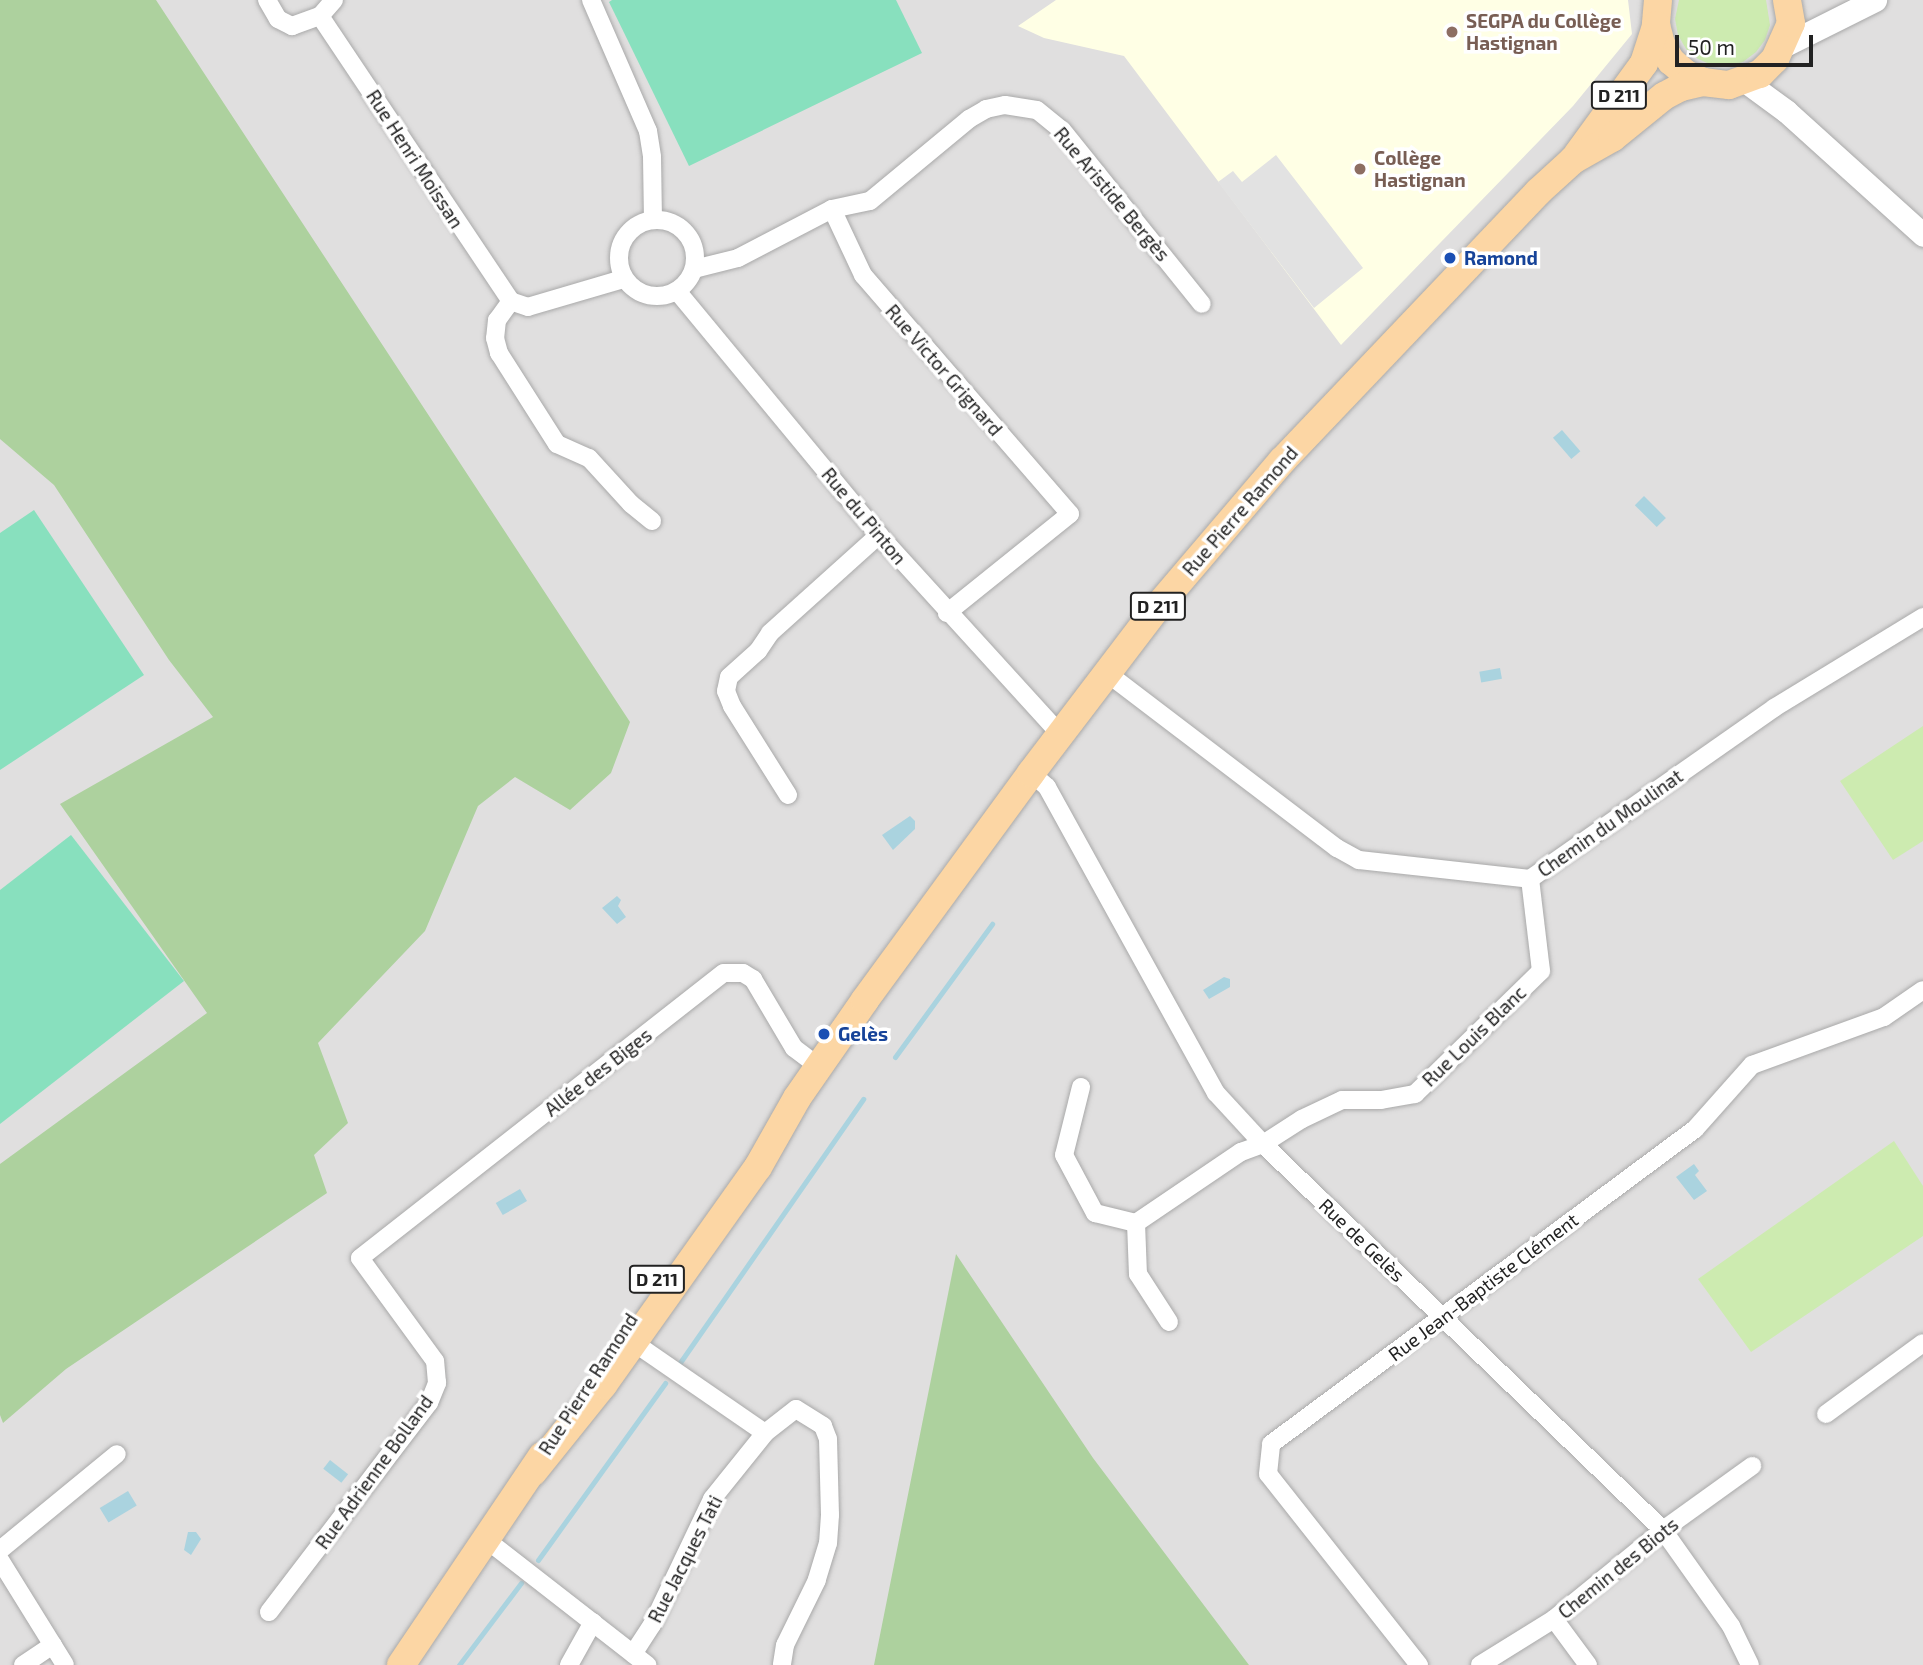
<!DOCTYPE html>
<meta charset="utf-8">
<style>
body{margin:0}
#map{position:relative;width:1923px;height:1665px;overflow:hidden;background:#f2efe9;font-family:"Exo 2",sans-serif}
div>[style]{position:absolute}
.residential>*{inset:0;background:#e0dfdf;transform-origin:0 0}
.education>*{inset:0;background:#ffffe5}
.grass>*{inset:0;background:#cdebb0}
.forest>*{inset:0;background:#add19e}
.pitch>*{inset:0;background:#88e0be}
.parking>*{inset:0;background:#e2e2e2}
.water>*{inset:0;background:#aad3df;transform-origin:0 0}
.stream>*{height:5px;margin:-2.5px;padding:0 2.5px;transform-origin:2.5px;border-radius:2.5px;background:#aad3df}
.roads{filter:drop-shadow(0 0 2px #a9a9a9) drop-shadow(0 0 2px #a9a9a9)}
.minor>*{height:18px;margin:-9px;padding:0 9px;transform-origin:9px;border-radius:9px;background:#fff}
.minor>.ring{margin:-9px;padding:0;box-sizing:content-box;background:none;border:18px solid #fff;border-radius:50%}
.tertiary>*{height:23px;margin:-11.5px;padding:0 11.5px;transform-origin:11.5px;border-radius:11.5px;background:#fff}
.primary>*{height:28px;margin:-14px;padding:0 14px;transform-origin:14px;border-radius:14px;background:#fcd6a4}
.dots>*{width:19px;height:19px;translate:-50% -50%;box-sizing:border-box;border:4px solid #fff;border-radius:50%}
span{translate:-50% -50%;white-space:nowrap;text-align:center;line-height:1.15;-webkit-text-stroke:7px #fff;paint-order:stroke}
.shield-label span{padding:2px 5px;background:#fff;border:2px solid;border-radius:5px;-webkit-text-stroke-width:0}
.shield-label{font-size:18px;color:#222;font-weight:700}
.education-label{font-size:19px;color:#785e54;font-weight:700}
.left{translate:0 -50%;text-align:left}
.street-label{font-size:19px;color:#222}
.transit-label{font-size:19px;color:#164399;font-weight:700}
.scale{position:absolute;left:1675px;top:35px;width:138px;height:32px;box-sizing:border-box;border:4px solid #222;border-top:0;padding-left:9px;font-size:21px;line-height:24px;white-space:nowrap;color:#222;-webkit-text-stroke:5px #fff;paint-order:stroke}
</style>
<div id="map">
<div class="residential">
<div style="left:0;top:0;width:1923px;height:1665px"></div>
</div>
<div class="education">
<div style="clip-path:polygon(1056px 0,1628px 0,1632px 34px,1573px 106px,1341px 345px,1124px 56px,1044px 38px,1018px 26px)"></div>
</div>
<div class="grass">
<div style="clip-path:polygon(1679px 0,1766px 0,1770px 25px,1765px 40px,1756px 52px,1743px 62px,1728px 66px,1712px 65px,1698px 59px,1686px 49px,1678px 35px,1675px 19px)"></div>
<div style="clip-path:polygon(1923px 726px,1923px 841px,1893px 860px,1840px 781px)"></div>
<div style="clip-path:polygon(1894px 1141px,1923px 1186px,1923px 1236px,1751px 1352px,1698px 1279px)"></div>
</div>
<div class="forest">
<div style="clip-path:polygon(0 0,156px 0,630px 722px,611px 773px,570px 810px,515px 777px,478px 806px,425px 931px,318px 1043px,348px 1123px,314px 1155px,327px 1193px,66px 1369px,3px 1423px,0 1415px,0 1164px,207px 1013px,60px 804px,213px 717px,169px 660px,54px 485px,0 439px)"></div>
<div style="clip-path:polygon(956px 1254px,1093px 1458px,1249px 1665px,874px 1665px)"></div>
</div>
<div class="pitch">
<div style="clip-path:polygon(612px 0,896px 0,922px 53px,689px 166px,609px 2px)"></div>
<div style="clip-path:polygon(34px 510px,144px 675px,0 770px,0 533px)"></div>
<div style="clip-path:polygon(71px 835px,184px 981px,0 1124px,0 890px)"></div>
</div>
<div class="parking">
<div style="clip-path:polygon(1276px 155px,1363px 268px,1314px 308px,1218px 182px,1233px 171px,1242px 182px)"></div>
</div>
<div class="water">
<div style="left:1562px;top:430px;width:28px;height:12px;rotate:49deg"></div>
<div style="left:1644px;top:496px;width:31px;height:13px;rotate:45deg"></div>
<div style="left:1500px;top:668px;width:11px;height:21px;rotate:80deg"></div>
<div style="clip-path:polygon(910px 816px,915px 821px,915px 829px,893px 850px,882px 835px)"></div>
<div style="clip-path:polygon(617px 896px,621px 900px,618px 906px,626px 917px,617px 924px,602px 908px)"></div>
<div style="clip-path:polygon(1224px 977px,1230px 979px,1230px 987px,1209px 999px,1203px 990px)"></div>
<div style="clip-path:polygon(1694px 1164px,1699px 1171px,1695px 1175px,1707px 1191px,1694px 1200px,1676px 1177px)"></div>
<div style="left:520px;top:1189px;width:14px;height:28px;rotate:60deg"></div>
<div style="left:330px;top:1460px;width:23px;height:11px;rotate:38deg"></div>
<div style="left:128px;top:1491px;width:17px;height:33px;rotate:59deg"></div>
<div style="clip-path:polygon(188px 1532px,196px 1532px,201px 1539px,191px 1555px,184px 1550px)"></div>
</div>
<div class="stream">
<div style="left:895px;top:1057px;width:165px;rotate:-53.9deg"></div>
<div style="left:679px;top:1364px;width:323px;rotate:-55.2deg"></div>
<div style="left:538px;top:1560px;width:218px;rotate:-54.3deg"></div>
<div style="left:459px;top:1665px;width:103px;rotate:-52.9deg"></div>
</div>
<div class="roads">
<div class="minor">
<div style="left:267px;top:0;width:22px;rotate:60deg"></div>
<div style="left:278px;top:19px;width:16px;rotate:27deg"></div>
<div style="left:292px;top:26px;width:30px;rotate:-20deg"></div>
<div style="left:334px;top:0;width:21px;rotate:131deg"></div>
<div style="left:320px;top:16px;width:343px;rotate:56.2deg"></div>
<div style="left:591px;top:0;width:143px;rotate:66.5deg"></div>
<div style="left:648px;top:131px;width:26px;rotate:81deg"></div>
<div style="left:652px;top:157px;width:63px;rotate:89.1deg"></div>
<div style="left:832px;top:209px;width:39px;rotate:-12deg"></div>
<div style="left:870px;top:201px;width:129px;rotate:-39.6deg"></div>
<div style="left:969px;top:119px;width:20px;rotate:-30deg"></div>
<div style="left:986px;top:109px;width:19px;rotate:-12deg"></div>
<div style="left:1005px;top:105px;width:32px;rotate:9deg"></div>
<div style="left:1037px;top:110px;width:32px;rotate:39deg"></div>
<div style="left:1062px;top:130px;width:223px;rotate:51.2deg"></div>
<div class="ring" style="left:619px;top:220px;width:58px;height:58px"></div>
<div style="left:694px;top:269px;width:45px;rotate:-14deg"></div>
<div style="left:738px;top:258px;width:106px;rotate:-27.5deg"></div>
<div style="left:832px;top:209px;width:73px;rotate:64.8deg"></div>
<div style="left:863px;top:275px;width:316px;rotate:49.1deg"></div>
<div style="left:1070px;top:514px;width:158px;rotate:141.2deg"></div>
<div style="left:623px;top:279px;width:99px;rotate:163.6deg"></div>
<div style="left:528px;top:307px;width:18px;rotate:-161deg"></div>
<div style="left:511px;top:301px;width:24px;rotate:126deg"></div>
<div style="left:497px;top:320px;width:18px;rotate:96deg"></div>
<div style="left:495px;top:338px;width:16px;rotate:75deg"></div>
<div style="left:499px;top:353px;width:108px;rotate:57.5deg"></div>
<div style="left:557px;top:444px;width:35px;rotate:24deg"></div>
<div style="left:589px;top:458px;width:62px;rotate:47.6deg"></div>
<div style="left:631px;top:504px;width:27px;rotate:39deg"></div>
<div style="left:677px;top:291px;width:317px;rotate:50.4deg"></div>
<div style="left:879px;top:535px;width:269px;rotate:47.7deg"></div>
<div style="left:1107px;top:673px;width:289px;rotate:37.3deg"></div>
<div style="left:1337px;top:848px;width:25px;rotate:29deg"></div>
<div style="left:1359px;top:860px;width:172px;rotate:6.3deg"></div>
<div style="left:1530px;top:879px;width:298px;rotate:-35deg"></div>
<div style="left:1774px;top:708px;width:175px;rotate:-31.4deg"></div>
<div style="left:1031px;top:773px;width:21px;rotate:41deg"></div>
<div style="left:1047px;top:787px;width:350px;rotate:61.1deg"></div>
<div style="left:1216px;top:1093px;width:69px;rotate:47.3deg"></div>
<div style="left:1263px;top:1144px;width:556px;rotate:43.98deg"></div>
<div style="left:1663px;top:1530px;width:118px;rotate:54.7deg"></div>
<div style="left:1731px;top:1626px;width:43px;rotate:64deg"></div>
<div style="left:788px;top:795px;width:105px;rotate:-122.2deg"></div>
<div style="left:732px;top:706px;width:16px;rotate:-112deg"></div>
<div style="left:726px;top:691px;width:14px;rotate:-78deg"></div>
<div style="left:729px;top:677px;width:39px;rotate:-42deg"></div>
<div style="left:758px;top:651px;width:22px;rotate:-56deg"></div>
<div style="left:770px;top:633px;width:147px;rotate:-42deg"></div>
<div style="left:1081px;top:1087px;width:70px;rotate:104deg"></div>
<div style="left:1064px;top:1155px;width:66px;rotate:61.9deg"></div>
<div style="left:1095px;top:1213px;width:42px;rotate:13.7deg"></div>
<div style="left:1136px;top:1223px;width:127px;rotate:-34.1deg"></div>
<div style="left:1241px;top:1152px;width:23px;rotate:-20deg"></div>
<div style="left:1263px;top:1144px;width:46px;rotate:-32.7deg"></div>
<div style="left:1302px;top:1119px;width:44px;rotate:-25.4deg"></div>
<div style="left:1342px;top:1100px;width:39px"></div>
<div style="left:1381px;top:1100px;width:35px;rotate:-10deg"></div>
<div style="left:1415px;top:1094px;width:176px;rotate:-44.3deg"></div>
<div style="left:1541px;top:971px;width:93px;rotate:-96.8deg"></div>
<div style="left:1136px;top:1223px;width:51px;rotate:87.8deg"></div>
<div style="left:1138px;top:1274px;width:57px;rotate:57.1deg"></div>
<div style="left:633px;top:1342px;width:160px;rotate:34.6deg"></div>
<div style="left:1826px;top:1414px;width:120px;rotate:-36.2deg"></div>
<div style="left:488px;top:1541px;width:202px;rotate:37.9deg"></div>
<div style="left:0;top:1550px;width:151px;rotate:-39.4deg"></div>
<div style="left:0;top:1560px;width:123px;rotate:58.2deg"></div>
<div style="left:269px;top:1612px;width:263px;rotate:-52.6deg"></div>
<div style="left:429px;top:1403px;width:22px;rotate:-68deg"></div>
<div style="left:437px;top:1383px;width:22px;rotate:-95deg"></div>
<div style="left:435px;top:1361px;width:127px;rotate:-126.1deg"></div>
<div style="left:360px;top:1258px;width:462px;rotate:-38.1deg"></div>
<div style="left:724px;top:973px;width:19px"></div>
<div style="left:743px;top:973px;width:12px;rotate:31deg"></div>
<div style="left:753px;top:979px;width:80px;rotate:59.3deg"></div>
<div style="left:794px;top:1048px;width:31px;rotate:37deg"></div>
<div style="left:1554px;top:1619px;width:57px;rotate:53.5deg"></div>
<div style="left:633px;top:1654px;width:35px;rotate:-57deg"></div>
<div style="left:652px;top:1625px;width:140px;rotate:-64.5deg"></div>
<div style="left:712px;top:1499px;width:85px;rotate:-51.2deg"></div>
<div style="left:765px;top:1433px;width:39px;rotate:-38deg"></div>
<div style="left:796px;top:1409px;width:32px;rotate:32deg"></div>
<div style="left:823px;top:1426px;width:14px;rotate:69deg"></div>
<div style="left:828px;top:1439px;width:76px;rotate:88.5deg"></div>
<div style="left:830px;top:1515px;width:28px;rotate:94deg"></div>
<div style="left:828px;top:1543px;width:39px;rotate:107deg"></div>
<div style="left:817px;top:1580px;width:72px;rotate:116.2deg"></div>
<div style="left:785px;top:1645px;width:20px;rotate:99deg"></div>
<div style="left:23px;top:1665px;width:36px;rotate:-34deg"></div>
<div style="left:569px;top:1665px;width:49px;rotate:-60.8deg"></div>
<div style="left:1419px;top:1665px;width:243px;rotate:-128.3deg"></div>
<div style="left:1268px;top:1474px;width:30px;rotate:-84deg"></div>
<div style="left:1271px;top:1444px;width:528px;rotate:-36.61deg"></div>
<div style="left:1695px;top:1129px;width:86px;rotate:-48.3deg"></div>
<div style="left:1752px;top:1065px;width:140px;rotate:-20deg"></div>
<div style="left:1884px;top:1017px;width:47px;rotate:-34.7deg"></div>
<div style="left:1480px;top:1665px;width:87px;rotate:-31.9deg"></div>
<div style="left:1554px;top:1619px;width:141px;rotate:-39.2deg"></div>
<div style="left:1663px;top:1530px;width:110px;rotate:-35.7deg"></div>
</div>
<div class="tertiary">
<div style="left:1783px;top:46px;width:103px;rotate:-26.6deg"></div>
<div style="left:1745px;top:81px;width:51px;rotate:36.2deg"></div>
<div style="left:1786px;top:111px;width:185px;rotate:42.1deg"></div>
</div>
<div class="primary">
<div style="left:1658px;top:0;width:25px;rotate:95deg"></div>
<div style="left:1656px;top:25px;width:20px;rotate:75deg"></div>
<div style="left:1661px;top:44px;width:20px;rotate:60deg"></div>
<div style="left:1671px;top:61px;width:20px;rotate:41deg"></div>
<div style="left:1686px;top:74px;width:19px;rotate:25deg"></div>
<div style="left:1703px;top:82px;width:26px;rotate:7deg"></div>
<div style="left:1729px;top:85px;width:33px;rotate:-20deg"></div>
<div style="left:1760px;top:74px;width:21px;rotate:-45deg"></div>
<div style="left:1775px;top:59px;width:39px;rotate:-66deg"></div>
<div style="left:1791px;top:23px;width:23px;rotate:-100deg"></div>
<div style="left:1577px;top:155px;width:114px;rotate:-53.9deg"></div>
<div style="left:1644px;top:63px;width:40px;rotate:-72deg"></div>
<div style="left:533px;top:1472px;width:112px;rotate:-51.2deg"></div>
<div style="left:603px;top:1385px;width:267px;rotate:-54.6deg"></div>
<div style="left:758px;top:1167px;width:79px;rotate:-60.5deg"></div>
<div style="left:797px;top:1098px;width:119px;rotate:-55.2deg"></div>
<div style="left:865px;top:1000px;width:281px;rotate:-53.8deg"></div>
<div style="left:1031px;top:773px;width:205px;rotate:-52.7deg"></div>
<div style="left:1155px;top:610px;width:196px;rotate:-49.6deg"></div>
<div style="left:1282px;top:461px;width:371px;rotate:-46.4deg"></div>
<div style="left:1538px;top:192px;width:47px;rotate:-42.4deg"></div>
<div style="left:1573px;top:160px;width:45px;rotate:-29.4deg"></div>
<div style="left:1612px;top:138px;width:67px;rotate:-38.9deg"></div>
<div style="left:1664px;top:96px;width:19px;rotate:-28deg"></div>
<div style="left:1681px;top:87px;width:23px;rotate:-13deg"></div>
<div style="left:401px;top:1665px;width:252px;rotate:-56deg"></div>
</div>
</div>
<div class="dots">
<div style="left:1452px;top:32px;background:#8d6e63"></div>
<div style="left:1360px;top:169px;background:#8d6e63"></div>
<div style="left:1450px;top:258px;background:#1a4fb4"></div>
<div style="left:824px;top:1034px;background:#1a4fb4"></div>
</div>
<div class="shield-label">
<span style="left:1619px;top:95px">D 211</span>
<span style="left:1158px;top:606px">D 211</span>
<span style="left:657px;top:1279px">D 211</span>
</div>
<div class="education-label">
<span class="left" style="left:1466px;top:32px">SEGPA du Collège<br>Hastignan</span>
<span class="left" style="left:1374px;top:169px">Collège<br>Hastignan</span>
</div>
<div class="street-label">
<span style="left:415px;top:159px;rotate:57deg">Rue Henri Moissan</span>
<span style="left:1112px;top:194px;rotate:50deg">Rue Aristide Bergès</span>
<span style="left:944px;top:370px;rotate:49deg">Rue Victor Grignard</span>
<span style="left:1240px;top:511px;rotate:-49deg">Rue Pierre Ramond</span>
<span style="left:864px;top:516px;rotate:50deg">Rue du Pinton</span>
<span style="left:1610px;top:823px;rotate:-35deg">Chemin du Moulinat</span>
<span style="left:1474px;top:1036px;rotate:-44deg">Rue Louis Blanc</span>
<span style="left:598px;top:1072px;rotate:-38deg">Allée des Biges</span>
<span style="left:1362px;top:1240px;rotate:44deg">Rue de Gelès</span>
<span style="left:1483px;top:1287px;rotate:-37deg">Rue Jean-Baptiste Clément</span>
<span style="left:588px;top:1384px;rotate:-57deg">Rue Pierre Ramond</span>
<span style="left:374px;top:1472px;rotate:-54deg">Rue Adrienne Bolland</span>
<span style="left:685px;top:1559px;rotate:-63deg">Rue Jacques Tati</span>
<span style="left:1618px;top:1568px;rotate:-39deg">Chemin des Biots</span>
</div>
<div class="transit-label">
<span class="left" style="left:1464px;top:258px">Ramond</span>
<span class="left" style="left:838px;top:1034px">Gelès</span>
</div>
<div class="scale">50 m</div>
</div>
